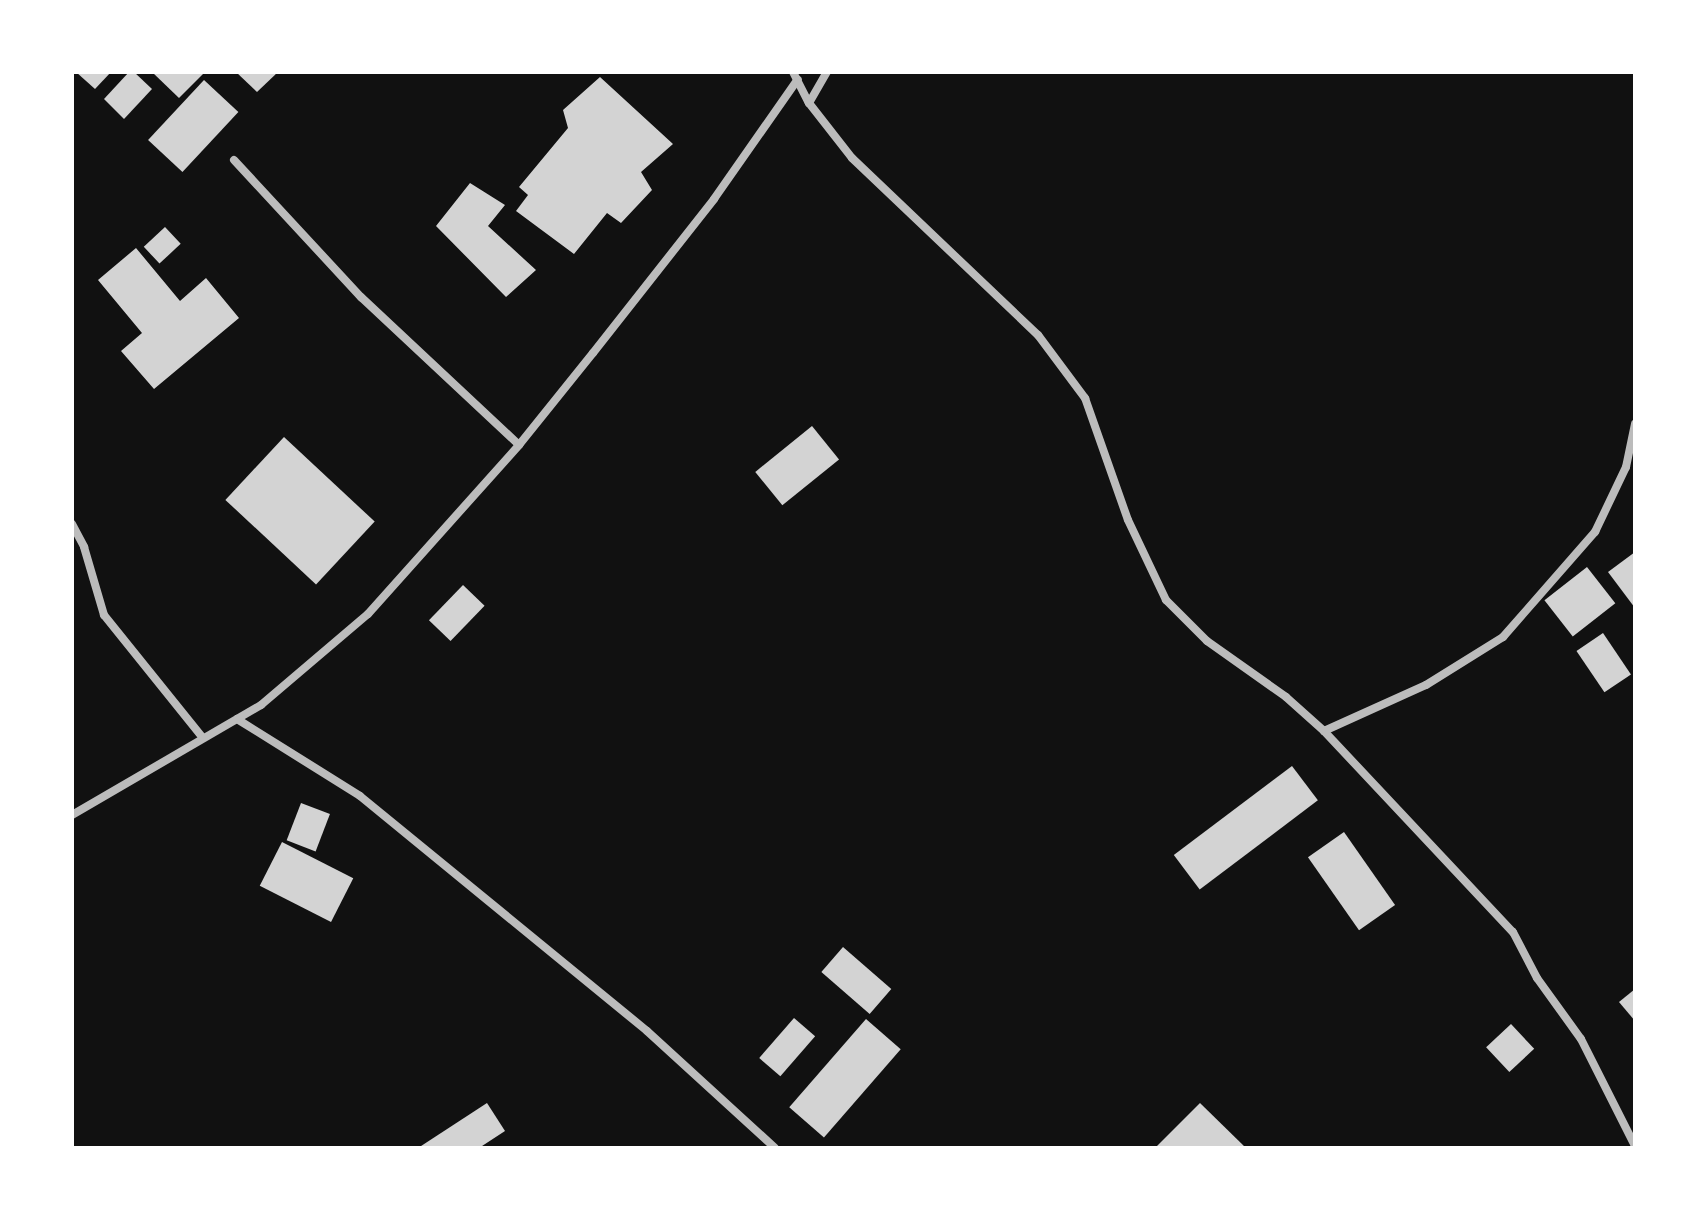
<!DOCTYPE html>
<style>
body{margin:0}
#map{position:relative;width:1707px;height:1220px;overflow:hidden;background:#111;font-family:Poppins,sans-serif}
div>[style]{position:absolute}
.building>*{inset:0;background:#d3d3d3;transform-origin:0 0}
.minor>*{height:8px;margin:-4px;padding:0 4px;transform-origin:4px;border-radius:4px;background:#bcbcbc}
span{translate:-50% -50%;white-space:nowrap;text-align:center;line-height:1.15;-webkit-text-stroke:8px #fff;paint-order:stroke}
.frame{position:absolute;inset:0;border:74px solid #fff;pointer-events:none}
</style>
<div id="map">
<div class="building">
<div style="clip-path:polygon(76px 72px,111px 72px,95px 89px)"></div>
<div style="clip-path:polygon(129px 72px,134px 72px,152px 89px,124px 119px,104px 99px)"></div>
<div style="clip-path:polygon(152px 72px,205px 72px,179px 98px)"></div>
<div style="clip-path:polygon(236px 72px,278px 72px,257px 92px)"></div>
<div style="clip-path:polygon(600px 77px,673px 144px,641px 172px,652px 190px,621px 223px,607px 213px,574px 254px,516px 211px,528px 195px,519px 187px,568px 128px,563px 110px)"></div>
<div style="left:204px;top:80px;width:47px;height:82px;rotate:43deg"></div>
<div style="clip-path:polygon(470px 183px,505px 205px,488px 226px,536px 270px,506px 297px,436px 226px)"></div>
<div style="left:165px;top:227px;width:23px;height:29px;rotate:47deg"></div>
<div style="clip-path:polygon(136px 248px,180px 301px,206px 278px,239px 318px,154px 389px,121px 351px,142px 333px,98px 280px)"></div>
<div style="left:812px;top:426px;width:43px;height:73px;rotate:51deg"></div>
<div style="left:284px;top:437px;width:124px;height:86px;rotate:43deg"></div>
<div style="clip-path:polygon(1635px 552px,1635px 608px,1608px 572px)"></div>
<div style="left:1587px;top:567px;width:46px;height:54px;rotate:52deg"></div>
<div style="left:463px;top:585px;width:30px;height:49px;rotate:44deg"></div>
<div style="left:1603px;top:633px;width:50px;height:32px;rotate:56deg"></div>
<div style="left:1292px;top:766px;width:43px;height:148px;rotate:53deg"></div>
<div style="left:301px;top:803px;width:31px;height:40px;rotate:21deg"></div>
<div style="left:1344px;top:832px;width:89px;height:44px;rotate:55deg"></div>
<div style="left:282px;top:842px;width:80px;height:49px;rotate:27deg"></div>
<div style="left:843px;top:947px;width:64px;height:33px;rotate:41deg"></div>
<div style="clip-path:polygon(1635px 989px,1635px 1021px,1619px 1002px)"></div>
<div style="left:794px;top:1018px;width:28px;height:53px;rotate:41deg"></div>
<div style="left:866px;top:1019px;width:46px;height:117px;rotate:41deg"></div>
<div style="left:1511px;top:1024px;width:34px;height:34px;rotate:47deg"></div>
<div style="clip-path:polygon(487px 1103px,505px 1131px,479px 1148px,418px 1148px)"></div>
<div style="clip-path:polygon(1200px 1103px,1246px 1148px,1155px 1148px)"></div>
</div>
<div class="minor">
<div style="left:793px;top:72px;width:35px;rotate:63deg"></div>
<div style="left:809px;top:103px;width:70px;rotate:52deg"></div>
<div style="left:852px;top:158px;width:257px;rotate:43.6deg"></div>
<div style="left:1038px;top:335px;width:79px;rotate:53.3deg"></div>
<div style="left:1085px;top:398px;width:129px;rotate:70.6deg"></div>
<div style="left:1128px;top:520px;width:89px;rotate:64.6deg"></div>
<div style="left:1166px;top:600px;width:58px;rotate:45deg"></div>
<div style="left:1207px;top:641px;width:97px;rotate:35.3deg"></div>
<div style="left:1286px;top:697px;width:51px;rotate:41.8deg"></div>
<div style="left:1324px;top:731px;width:276px;rotate:46.8deg"></div>
<div style="left:1513px;top:932px;width:52px;rotate:62.4deg"></div>
<div style="left:1537px;top:978px;width:75px;rotate:54.2deg"></div>
<div style="left:1581px;top:1039px;width:120px;rotate:63.2deg"></div>
<div style="left:809px;top:103px;width:36px;rotate:-60deg"></div>
<div style="left:234px;top:160px;width:187px;rotate:47.2deg"></div>
<div style="left:361px;top:297px;width:216px;rotate:43.1deg"></div>
<div style="left:72px;top:524px;width:26px;rotate:62deg"></div>
<div style="left:84px;top:547px;width:71px;rotate:73.6deg"></div>
<div style="left:104px;top:615px;width:156px;rotate:51.2deg"></div>
<div style="left:237px;top:719px;width:145px;rotate:32deg"></div>
<div style="left:360px;top:796px;width:371px;rotate:39.3deg"></div>
<div style="left:647px;top:1031px;width:173px;rotate:42.4deg"></div>
<div style="left:1324px;top:731px;width:112px;rotate:-24.3deg"></div>
<div style="left:1426px;top:685px;width:91px;rotate:-31.9deg"></div>
<div style="left:1503px;top:637px;width:140px;rotate:-48.8deg"></div>
<div style="left:1595px;top:532px;width:72px;rotate:-64.5deg"></div>
<div style="left:1626px;top:467px;width:44px;rotate:-78.2deg"></div>
<div style="left:72px;top:815px;width:219px;rotate:-30.2deg"></div>
<div style="left:261px;top:705px;width:140px;rotate:-40.4deg"></div>
<div style="left:368px;top:614px;width:227px;rotate:-48.2deg"></div>
<div style="left:519px;top:445px;width:118px;rotate:-51.2deg"></div>
<div style="left:593px;top:353px;width:196px;rotate:-51.8deg"></div>
<div style="left:714px;top:199px;width:146px;rotate:-55deg"></div>
</div>
<div class="frame"></div>
</div>
